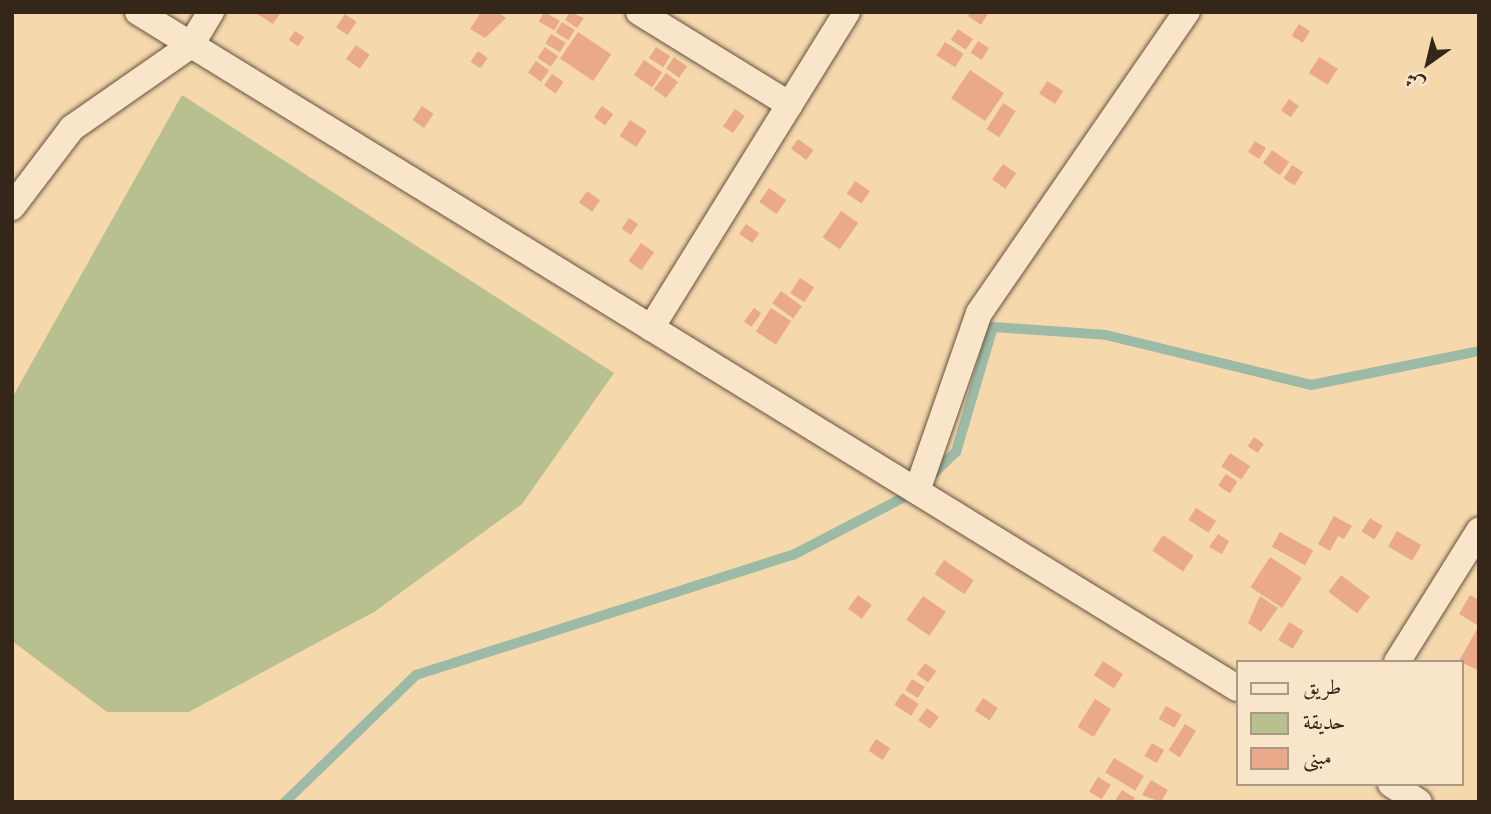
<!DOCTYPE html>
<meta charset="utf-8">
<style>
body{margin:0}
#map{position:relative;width:1491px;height:814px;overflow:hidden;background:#f6d8ad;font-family:"Sorts Mill Goudy",Amiri,serif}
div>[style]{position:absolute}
.green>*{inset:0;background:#b7c08e}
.stream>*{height:10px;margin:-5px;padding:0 5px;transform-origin:5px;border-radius:5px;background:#9dbaa7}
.building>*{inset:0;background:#eaa98b;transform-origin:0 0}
.roads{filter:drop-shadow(0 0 2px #64533f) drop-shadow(0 0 2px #64533f)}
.street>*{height:26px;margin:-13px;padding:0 13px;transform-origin:13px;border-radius:13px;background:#f9e6ca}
span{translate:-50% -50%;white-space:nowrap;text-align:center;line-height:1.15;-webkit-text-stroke:6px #f9e6ca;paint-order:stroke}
.frame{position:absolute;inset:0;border:14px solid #34271a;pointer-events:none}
.legend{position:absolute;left:1236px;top:660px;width:228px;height:126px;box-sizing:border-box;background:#f9e6ca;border:2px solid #aa9a84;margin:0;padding:9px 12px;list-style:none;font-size:21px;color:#34271a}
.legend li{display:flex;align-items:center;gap:14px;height:35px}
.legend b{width:35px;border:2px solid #aa9a84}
.north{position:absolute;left:1393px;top:28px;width:70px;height:70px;-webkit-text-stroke:5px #f9e6ca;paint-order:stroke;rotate:214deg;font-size:19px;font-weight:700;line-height:28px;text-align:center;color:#34271a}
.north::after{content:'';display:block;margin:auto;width:24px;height:32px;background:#34271a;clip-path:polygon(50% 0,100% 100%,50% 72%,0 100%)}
</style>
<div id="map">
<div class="green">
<div style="clip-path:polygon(182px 95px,614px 373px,522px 504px,374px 612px,189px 712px,107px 712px,12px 641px,12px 398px)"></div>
</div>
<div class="stream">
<div style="left:931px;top:476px;width:35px;rotate:-44deg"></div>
<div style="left:956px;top:452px;width:130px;rotate:-73.5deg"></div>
<div style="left:993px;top:327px;width:113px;rotate:4deg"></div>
<div style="left:1106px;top:335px;width:211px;rotate:13.7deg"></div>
<div style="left:1311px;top:385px;width:171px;rotate:-11.4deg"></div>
<div style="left:285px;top:802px;width:182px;rotate:-44.1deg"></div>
<div style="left:416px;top:675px;width:396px;rotate:-17.7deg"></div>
<div style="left:793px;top:555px;width:134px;rotate:-27.5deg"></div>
</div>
<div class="building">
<div style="clip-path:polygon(254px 12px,281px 12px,273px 24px)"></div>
<div style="clip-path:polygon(481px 12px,497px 12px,506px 18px,485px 38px,470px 29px)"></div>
<div style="left:544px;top:12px;width:18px;height:11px;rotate:29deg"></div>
<div style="clip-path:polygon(570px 12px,584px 18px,577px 28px,565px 20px)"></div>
<div style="clip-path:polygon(971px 12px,989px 12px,981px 25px,968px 16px)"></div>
<div style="left:345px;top:14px;width:14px;height:16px;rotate:34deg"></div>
<div style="left:562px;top:22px;width:15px;height:12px;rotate:32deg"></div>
<div style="left:1299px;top:24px;width:13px;height:14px;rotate:32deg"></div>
<div style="left:958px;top:29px;width:18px;height:13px;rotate:34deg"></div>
<div style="left:295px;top:31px;width:11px;height:11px;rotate:34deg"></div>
<div style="left:578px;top:32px;width:40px;height:32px;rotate:34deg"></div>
<div style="left:551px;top:34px;width:17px;height:11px;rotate:31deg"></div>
<div style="left:978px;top:41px;width:13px;height:14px;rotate:32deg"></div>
<div style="left:945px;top:42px;width:22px;height:16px;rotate:32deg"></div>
<div style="left:356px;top:45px;width:17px;height:17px;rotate:36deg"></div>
<div style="left:545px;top:47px;width:16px;height:13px;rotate:35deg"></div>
<div style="left:656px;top:47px;width:17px;height:13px;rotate:33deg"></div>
<div style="left:478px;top:51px;width:12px;height:13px;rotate:35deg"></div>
<div style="left:674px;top:57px;width:16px;height:14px;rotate:35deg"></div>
<div style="left:1319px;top:57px;width:22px;height:19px;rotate:32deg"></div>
<div style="left:644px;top:60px;width:22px;height:18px;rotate:34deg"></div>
<div style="left:536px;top:61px;width:16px;height:14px;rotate:35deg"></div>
<div style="left:970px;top:70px;width:41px;height:34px;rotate:34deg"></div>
<div style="left:666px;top:73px;width:15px;height:20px;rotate:37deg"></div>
<div style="left:552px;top:74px;width:14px;height:14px;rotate:34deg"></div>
<div style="left:1047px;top:81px;width:19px;height:15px;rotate:32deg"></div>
<div style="left:1289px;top:99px;width:12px;height:14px;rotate:35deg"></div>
<div style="left:1003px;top:103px;width:15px;height:31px;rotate:32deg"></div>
<div style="left:422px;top:106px;width:14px;height:17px;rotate:34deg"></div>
<div style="left:602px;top:106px;width:14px;height:14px;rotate:36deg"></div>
<div style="left:735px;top:109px;width:12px;height:21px;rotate:35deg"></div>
<div style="left:630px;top:120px;width:20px;height:19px;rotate:33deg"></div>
<div style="left:798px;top:139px;width:19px;height:12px;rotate:36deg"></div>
<div style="left:1255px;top:141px;width:13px;height:13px;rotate:32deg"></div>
<div style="left:1272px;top:150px;width:21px;height:16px;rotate:35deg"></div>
<div style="left:1003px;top:164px;width:16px;height:19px;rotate:35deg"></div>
<div style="left:1292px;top:165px;width:13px;height:16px;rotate:32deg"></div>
<div style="left:855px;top:181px;width:18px;height:15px;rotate:34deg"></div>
<div style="left:769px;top:188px;width:21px;height:17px;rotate:35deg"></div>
<div style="left:587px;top:191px;width:16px;height:14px;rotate:35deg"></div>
<div style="left:841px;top:211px;width:21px;height:32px;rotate:35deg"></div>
<div style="left:629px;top:218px;width:11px;height:13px;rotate:34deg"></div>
<div style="left:746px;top:224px;width:16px;height:12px;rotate:35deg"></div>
<div style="left:641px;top:243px;width:16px;height:22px;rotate:35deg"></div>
<div style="left:800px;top:278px;width:17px;height:18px;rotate:33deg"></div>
<div style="left:781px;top:291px;width:26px;height:15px;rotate:36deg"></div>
<div style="left:754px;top:308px;width:9px;height:17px;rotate:36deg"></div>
<div style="left:771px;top:308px;width:24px;height:28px;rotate:33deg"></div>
<div style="left:1254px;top:437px;width:12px;height:11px;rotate:35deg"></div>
<div style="left:1230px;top:453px;width:24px;height:16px;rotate:33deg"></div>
<div style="left:1226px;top:474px;width:14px;height:14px;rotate:34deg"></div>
<div style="left:1196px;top:508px;width:24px;height:14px;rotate:33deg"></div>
<div style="clip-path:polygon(1334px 516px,1352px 526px,1344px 539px,1338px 536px,1330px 551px,1318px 544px)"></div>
<div style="left:1370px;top:518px;width:15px;height:16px;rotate:32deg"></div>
<div style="left:1397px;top:531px;width:28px;height:18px;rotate:30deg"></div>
<div style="left:1280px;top:532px;width:38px;height:17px;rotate:29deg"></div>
<div style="clip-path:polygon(1218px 534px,1229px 541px,1222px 554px,1209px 547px)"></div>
<div style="left:1163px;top:535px;width:37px;height:19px;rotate:34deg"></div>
<div style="left:1270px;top:557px;width:38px;height:36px;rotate:33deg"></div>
<div style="left:944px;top:560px;width:36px;height:17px;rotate:34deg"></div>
<div style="left:1341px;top:575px;width:36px;height:21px;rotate:37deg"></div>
<div style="left:858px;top:595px;width:17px;height:17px;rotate:36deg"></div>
<div style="clip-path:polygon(1470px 595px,1479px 600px,1479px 626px,1459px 614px)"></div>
<div style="left:923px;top:596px;width:28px;height:29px;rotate:35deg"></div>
<div style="clip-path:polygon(1260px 596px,1278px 608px,1261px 632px,1248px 623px)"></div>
<div style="left:1289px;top:622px;width:17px;height:21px;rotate:31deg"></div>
<div style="clip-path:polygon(1477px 629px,1479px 630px,1479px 671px,1459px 661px)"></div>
<div style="left:1103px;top:661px;width:24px;height:17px;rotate:33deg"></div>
<div style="left:925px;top:663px;width:14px;height:14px;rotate:36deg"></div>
<div style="left:912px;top:679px;width:15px;height:13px;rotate:32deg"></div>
<div style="left:902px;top:693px;width:20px;height:14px;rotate:33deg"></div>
<div style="left:983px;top:698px;width:18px;height:15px;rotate:34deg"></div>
<div style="left:1095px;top:699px;width:19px;height:33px;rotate:32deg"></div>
<div style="left:1166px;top:706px;width:18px;height:15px;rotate:29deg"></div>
<div style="left:927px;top:708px;width:15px;height:15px;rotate:37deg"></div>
<div style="left:1185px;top:724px;width:13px;height:31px;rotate:32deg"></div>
<div style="left:876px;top:739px;width:17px;height:14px;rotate:33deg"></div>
<div style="left:1152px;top:743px;width:14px;height:15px;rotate:30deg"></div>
<div style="left:1114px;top:758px;width:35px;height:17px;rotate:31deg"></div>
<div style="left:1098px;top:777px;width:15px;height:17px;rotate:32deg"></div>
<div style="clip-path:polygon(1151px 780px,1168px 790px,1161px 802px,1142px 795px)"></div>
<div style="clip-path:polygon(1122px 790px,1135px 798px,1132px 802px,1114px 802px)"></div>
</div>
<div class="roads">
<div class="street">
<div style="left:138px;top:12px;width:1290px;rotate:31.6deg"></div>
<div style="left:639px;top:12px;width:177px;rotate:31.6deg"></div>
<div style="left:12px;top:207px;width:99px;rotate:-52.8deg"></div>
<div style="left:72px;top:128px;width:145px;rotate:-34.9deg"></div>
<div style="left:191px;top:45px;width:39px;rotate:-59deg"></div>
<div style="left:651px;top:328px;width:372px;rotate:-58.2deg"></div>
<div style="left:917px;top:491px;width:188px;rotate:-70.8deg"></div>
<div style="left:979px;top:313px;width:366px;rotate:-55.4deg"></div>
<div style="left:1397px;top:662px;width:155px;rotate:-58deg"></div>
<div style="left:1391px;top:784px;width:33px;rotate:33deg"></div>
</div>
</div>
<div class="frame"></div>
<ul class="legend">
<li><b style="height:9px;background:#f9e6ca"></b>طريق</li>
<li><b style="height:19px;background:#b7c08e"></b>حديقة</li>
<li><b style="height:19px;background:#eaa98b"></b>مبنى</li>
</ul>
<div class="north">ش</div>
</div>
